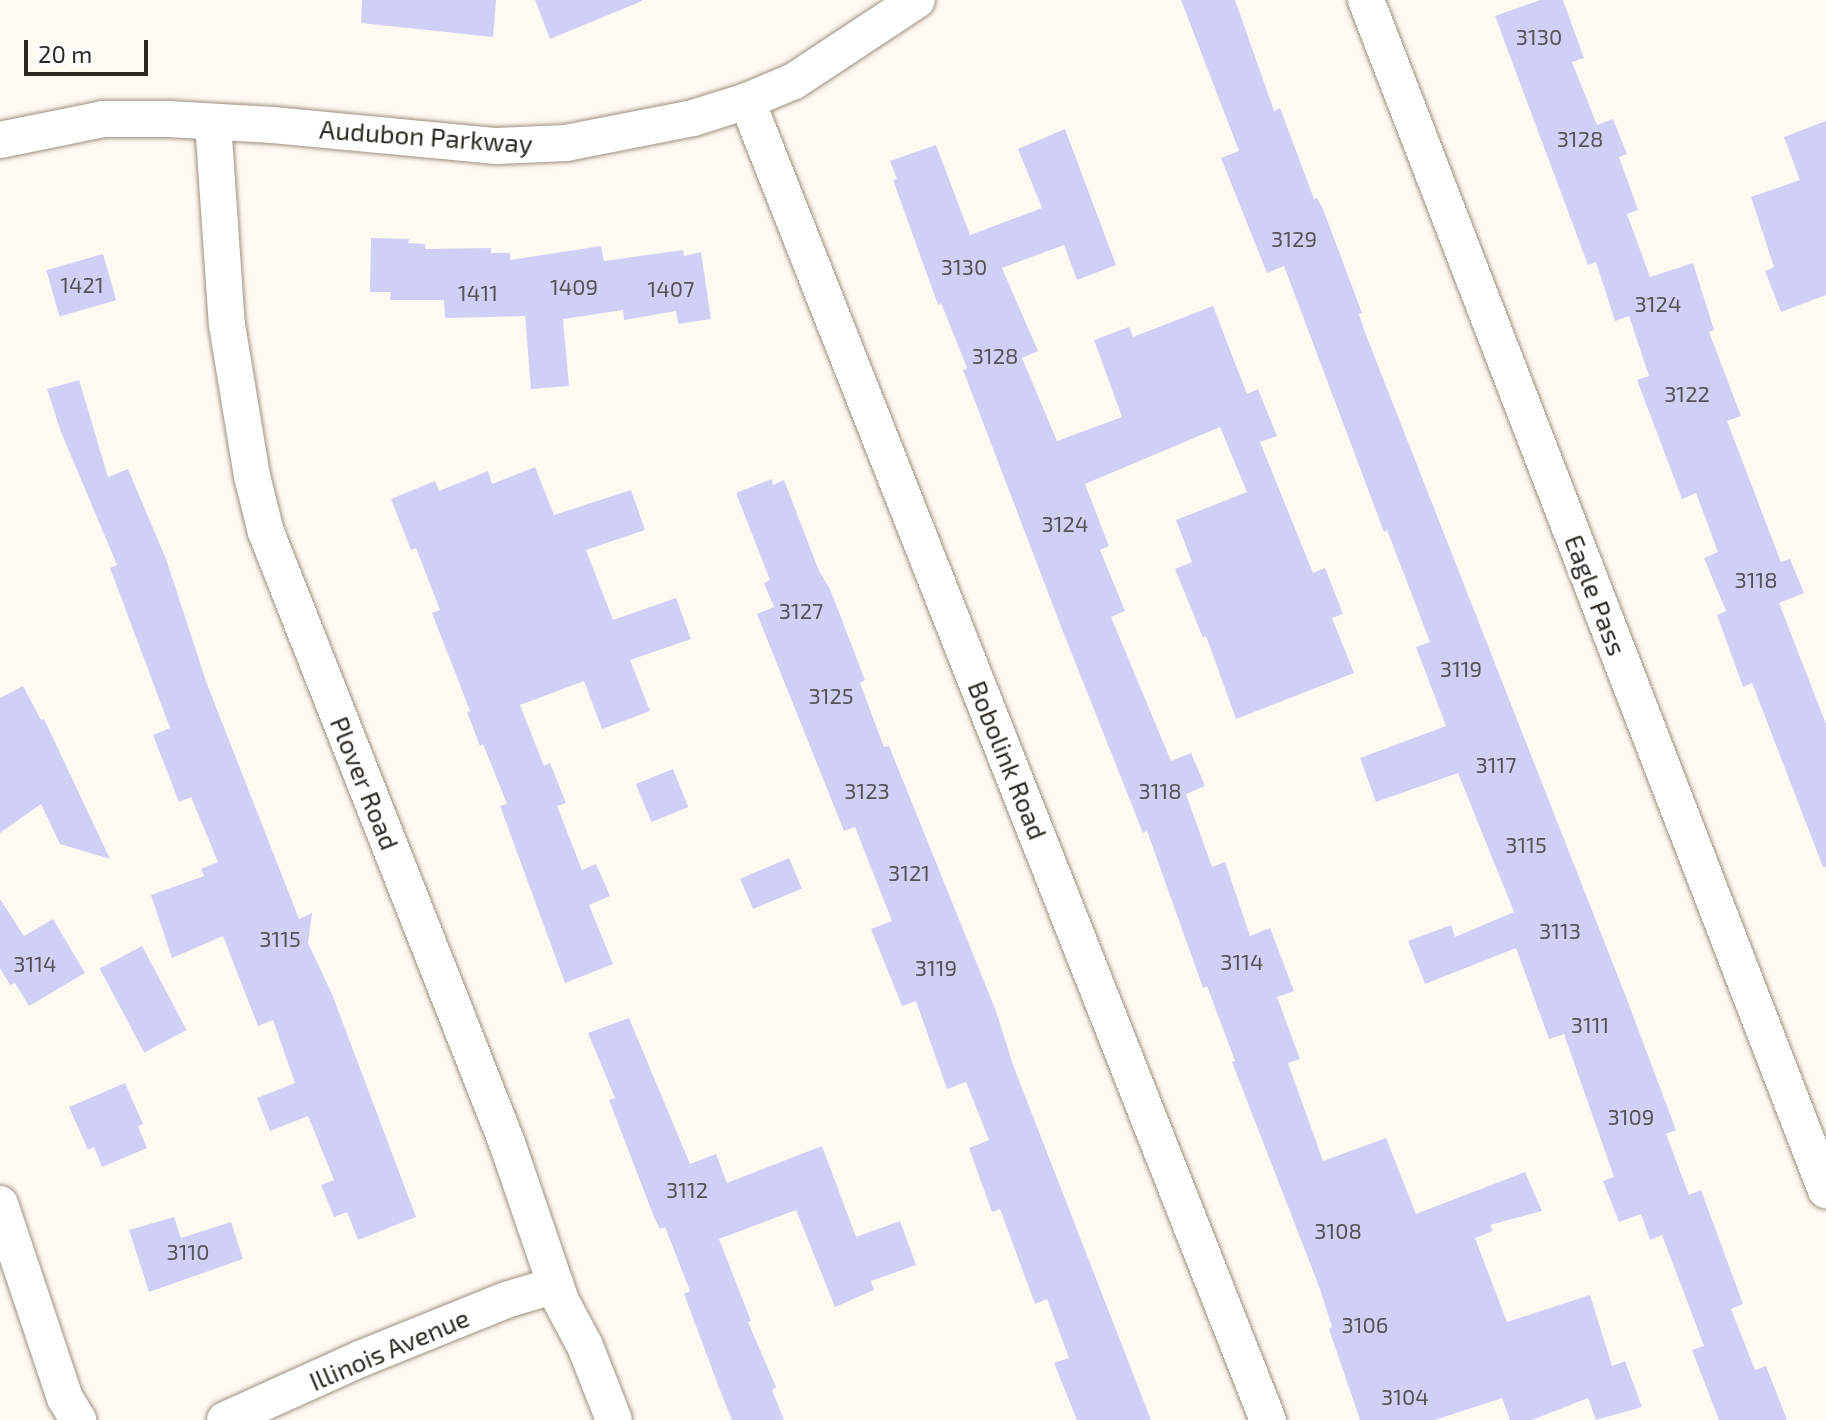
<!DOCTYPE html>
<style>
body{margin:0}
#map{position:relative;width:1826px;height:1420px;overflow:hidden;background:#fef9f1;font-family:"Exo 2",sans-serif}
div>[style]{position:absolute}
.building>*{inset:0;background:#d0d0f6;transform-origin:0 0}
.roads{filter:drop-shadow(0 0 2px #9b8f7f) drop-shadow(0 0 2px #9b8f7f)}
.minor>*{height:36px;margin:-18px;padding:0 18px;transform-origin:18px;border-radius:18px;background:#fff}
span{translate:-50% -50%;white-space:nowrap;text-align:center;line-height:1.15;-webkit-text-stroke:7px #fff;paint-order:stroke}
.number-label{font-size:22px;color:#565357}
.number-label span{-webkit-text-stroke-width:0}
.street-label{font-size:26px;color:#2e2922}
.scale{position:absolute;left:24px;top:40px;width:124px;height:36px;box-sizing:border-box;border:4px solid #2e2922;border-top:0;padding-left:10px;font-size:24px;line-height:28px;white-space:nowrap;color:#2e2922;-webkit-text-stroke:6px #fff;paint-order:stroke}
</style>
<div id="map">
<div class="building">
<div style="clip-path:polygon(362px 0,496px 0,493px 37px,361px 23px)"></div>
<div style="clip-path:polygon(535px 0,642px 0,642px 1px,550px 39px)"></div>
<div style="clip-path:polygon(1181px 0,1235px 0,1274px 111px,1280px 108px,1314px 199px,1317px 198px,1323px 209px,1362px 313px,1359px 314px,1366px 335px,1626px 997px,1676px 1130px,1666px 1134px,1689px 1195px,1701px 1190px,1743px 1304px,1731px 1309px,1755px 1370px,1766px 1366px,1787px 1420px,1719px 1420px,1692px 1350px,1704px 1346px,1662px 1235px,1650px 1240px,1641px 1214px,1619px 1222px,1603px 1181px,1614px 1177px,1564px 1034px,1549px 1039px,1516px 948px,1425px 984px,1408px 941px,1451px 925px,1455px 937px,1514px 912px,1458px 773px,1376px 802px,1360px 758px,1446px 726px,1416px 647px,1430px 642px,1387px 530px,1384px 532px,1284px 266px,1267px 273px,1221px 158px,1239px 151px)"></div>
<div style="clip-path:polygon(1540px 0,1563px 0,1584px 58px,1572px 62px,1597px 125px,1613px 119px,1627px 154px,1619px 157px,1638px 210px,1627px 214px,1650px 277px,1693px 263px,1714px 330px,1709px 332px,1741px 416px,1727px 421px,1781px 562px,1790px 559px,1804px 593px,1779px 603px,1826px 724px,1826px 867px,1823px 867px,1752px 683px,1743px 687px,1717px 615px,1726px 611px,1704px 558px,1718px 552px,1696px 493px,1682px 499px,1637px 380px,1649px 376px,1629px 316px,1615px 321px,1596px 262px,1588px 265px,1495px 16px)"></div>
<div style="clip-path:polygon(1826px 121px,1826px 295px,1781px 312px,1765px 271px,1774px 267px,1751px 197px,1800px 180px,1784px 137px)"></div>
<div style="clip-path:polygon(1065px 129px,1116px 265px,1077px 280px,1064px 245px,1002px 268px,1038px 351px,1022px 358px,1057px 441px,1122px 417px,1094px 340px,1129px 327px,1133px 337px,1213px 306px,1247px 394px,1258px 389px,1277px 436px,1260px 442px,1313px 573px,1325px 568px,1343px 614px,1332px 618px,1354px 673px,1236px 719px,1206px 636px,1203px 638px,1175px 569px,1192px 562px,1176px 520px,1247px 492px,1220px 427px,1085px 484px,1109px 546px,1100px 550px,1125px 611px,1111px 617px,1171px 761px,1191px 753px,1205px 786px,1186px 794px,1212px 867px,1225px 862px,1250px 936px,1270px 928px,1294px 991px,1277px 997px,1300px 1059px,1288px 1063px,1323px 1161px,1386px 1138px,1416px 1214px,1525px 1172px,1542px 1211px,1490px 1225px,1493px 1231px,1475px 1238px,1507px 1322px,1590px 1295px,1612px 1366px,1625px 1361px,1642px 1407px,1596px 1420px,1588px 1398px,1532px 1420px,1510px 1420px,1502px 1398px,1435px 1420px,1360px 1420px,1329px 1329px,1332px 1327px,1320px 1289px,1232px 1062px,1235px 1061px,1207px 986px,1203px 988px,1147px 831px,1143px 833px,1060px 624px,963px 370px,967px 368px,941px 303px,938px 305px,893px 180px,897px 179px,890px 161px,936px 145px,970px 235px,1042px 208px,1018px 149px)"></div>
<div style="clip-path:polygon(371px 238px,409px 239px,408px 243px,425px 244px,425px 249px,491px 248px,491px 253px,510px 253px,510px 260px,601px 246px,604px 261px,683px 250px,684px 256px,701px 252px,711px 319px,678px 324px,676px 311px,624px 320px,623px 310px,563px 319px,569px 386px,531px 389px,525px 316px,445px 318px,444px 300px,390px 300px,391px 292px,370px 292px)"></div>
<div style="left:103px;top:254px;width:48px;height:59px;rotate:74deg"></div>
<div style="clip-path:polygon(79px 380px,108px 477px,128px 469px,166px 559px,207px 684px,299px 919px,312px 913px,308px 943px,332px 994px,416px 1217px,358px 1240px,347px 1212px,334px 1217px,321px 1185px,334px 1180px,308px 1116px,270px 1131px,257px 1098px,295px 1083px,273px 1020px,258px 1026px,223px 936px,172px 958px,151px 895px,204px 876px,201px 869px,218px 862px,191px 797px,179px 802px,153px 735px,170px 728px,110px 568px,117px 565px,61px 432px,47px 389px)"></div>
<div style="clip-path:polygon(535px 467px,554px 515px,631px 490px,645px 530px,586px 550px,613px 620px,676px 598px,691px 639px,630px 660px,650px 711px,602px 729px,584px 681px,520px 705px,544px 766px,550px 763px,566px 803px,557px 806px,582px 870px,596px 864px,610px 896px,589px 905px,613px 964px,565px 983px,500px 806px,507px 804px,483px 744px,480px 746px,467px 712px,470px 711px,432px 613px,440px 610px,416px 548px,411px 550px,391px 499px,435px 481px,439px 491px,488px 471px,492px 484px)"></div>
<div style="clip-path:polygon(772px 479px,773px 485px,784px 480px,819px 571px,830px 589px,865px 680px,860px 683px,884px 747px,889px 746px,996px 1011px,1013px 1065px,1151px 1420px,1077px 1420px,1054px 1363px,1069px 1358px,1047px 1299px,1035px 1304px,1000px 1209px,992px 1212px,969px 1148px,989px 1140px,966px 1082px,947px 1089px,916px 1001px,902px 1006px,871px 929px,892px 921px,855px 827px,844px 831px,757px 614px,774px 607px,764px 583px,770px 580px,736px 493px)"></div>
<div style="clip-path:polygon(23px 686px,41px 720px,44px 719px,110px 859px,60px 844px,41px 804px,0 833px,0 698px)"></div>
<div style="left:673px;top:769px;width:41px;height:40px;rotate:68deg"></div>
<div style="left:789px;top:858px;width:33px;height:53px;rotate:67deg"></div>
<div style="clip-path:polygon(0 899px,24px 936px,53px 919px,85px 973px,29px 1006px,15px 983px,10px 985px,0 968px)"></div>
<div style="left:142px;top:946px;width:95px;height:48px;rotate:62deg"></div>
<div style="clip-path:polygon(629px 1018px,690px 1164px,716px 1154px,727px 1183px,822px 1146px,856px 1237px,900px 1221px,916px 1265px,871px 1281px,874px 1290px,835px 1307px,796px 1210px,719px 1239px,751px 1321px,748px 1322px,776px 1387px,772px 1390px,784px 1420px,732px 1420px,721px 1393px,684px 1294px,690px 1291px,665px 1227px,660px 1229px,654px 1217px,609px 1100px,615px 1098px,588px 1033px)"></div>
<div style="clip-path:polygon(125px 1083px,143px 1124px,138px 1126px,147px 1148px,102px 1167px,94px 1147px,88px 1150px,69px 1107px)"></div>
<div style="clip-path:polygon(174px 1217px,181px 1238px,231px 1222px,243px 1259px,149px 1292px,129px 1230px)"></div>
</div>
<div class="roads">
<div class="minor">
<div style="left:1366px;top:0;width:1276px;rotate:68.87deg"></div>
<div style="left:747px;top:101px;width:1418px;rotate:68.45deg"></div>
<div style="left:213px;top:122px;width:203px;rotate:86.1deg"></div>
<div style="left:227px;top:325px;width:153px;rotate:80.6deg"></div>
<div style="left:252px;top:476px;width:58px;rotate:76deg"></div>
<div style="left:266px;top:532px;width:657px;rotate:68.47deg"></div>
<div style="left:507px;top:1143px;width:167px;rotate:71.1deg"></div>
<div style="left:561px;top:1301px;width:51px;rotate:61.9deg"></div>
<div style="left:585px;top:1346px;width:79px;rotate:68.6deg"></div>
<div style="left:0;top:140px;width:105px;rotate:-11.5deg"></div>
<div style="left:103px;top:119px;width:65px"></div>
<div style="left:168px;top:119px;width:105px;rotate:3.3deg"></div>
<div style="left:273px;top:125px;width:225px;rotate:5.4deg"></div>
<div style="left:497px;top:146px;width:69px;rotate:-2.5deg"></div>
<div style="left:566px;top:143px;width:129px;rotate:-11.1deg"></div>
<div style="left:693px;top:118px;width:57px;rotate:-17.5deg"></div>
<div style="left:747px;top:101px;width:51px;rotate:-23.1deg"></div>
<div style="left:794px;top:81px;width:147px;rotate:-33.4deg"></div>
<div style="left:0;top:1204px;width:205px;rotate:71.5deg"></div>
<div style="left:65px;top:1398px;width:26px;rotate:59deg"></div>
<div style="left:225px;top:1420px;width:148px;rotate:-24.3deg"></div>
<div style="left:360px;top:1359px;width:157px;rotate:-22deg"></div>
<div style="left:506px;top:1300px;width:52px;rotate:-16.7deg"></div>
</div>
</div>
<div class="number-label">
<span style="left:1539px;top:37px">3130</span>
<span style="left:1580px;top:139px">3128</span>
<span style="left:1294px;top:239px">3129</span>
<span style="left:964px;top:267px">3130</span>
<span style="left:82px;top:285px">1421</span>
<span style="left:574px;top:287px">1409</span>
<span style="left:671px;top:289px">1407</span>
<span style="left:478px;top:293px">1411</span>
<span style="left:1658px;top:304px">3124</span>
<span style="left:995px;top:356px">3128</span>
<span style="left:1687px;top:394px">3122</span>
<span style="left:1065px;top:524px">3124</span>
<span style="left:1756px;top:580px">3118</span>
<span style="left:801px;top:611px">3127</span>
<span style="left:1461px;top:669px">3119</span>
<span style="left:831px;top:696px">3125</span>
<span style="left:1496px;top:765px">3117</span>
<span style="left:867px;top:791px">3123</span>
<span style="left:1160px;top:791px">3118</span>
<span style="left:1526px;top:845px">3115</span>
<span style="left:909px;top:873px">3121</span>
<span style="left:1560px;top:931px">3113</span>
<span style="left:280px;top:939px">3115</span>
<span style="left:1242px;top:962px">3114</span>
<span style="left:35px;top:964px">3114</span>
<span style="left:936px;top:968px">3119</span>
<span style="left:1590px;top:1025px">3111</span>
<span style="left:1631px;top:1117px">3109</span>
<span style="left:687px;top:1190px">3112</span>
<span style="left:1338px;top:1231px">3108</span>
<span style="left:188px;top:1252px">3110</span>
<span style="left:1365px;top:1325px">3106</span>
<span style="left:1405px;top:1397px">3104</span>
</div>
<div class="street-label">
<span style="left:426px;top:136px;rotate:4deg">Audubon Parkway</span>
<span style="left:1596px;top:595px;rotate:69deg">Eagle Pass</span>
<span style="left:1008px;top:760px;rotate:68deg">Bobolink Road</span>
<span style="left:365px;top:783px;rotate:68deg">Plover Road</span>
<span style="left:389px;top:1349px;rotate:-23deg">Illinois Avenue</span>
</div>
<div class="scale">20 m</div>
</div>
